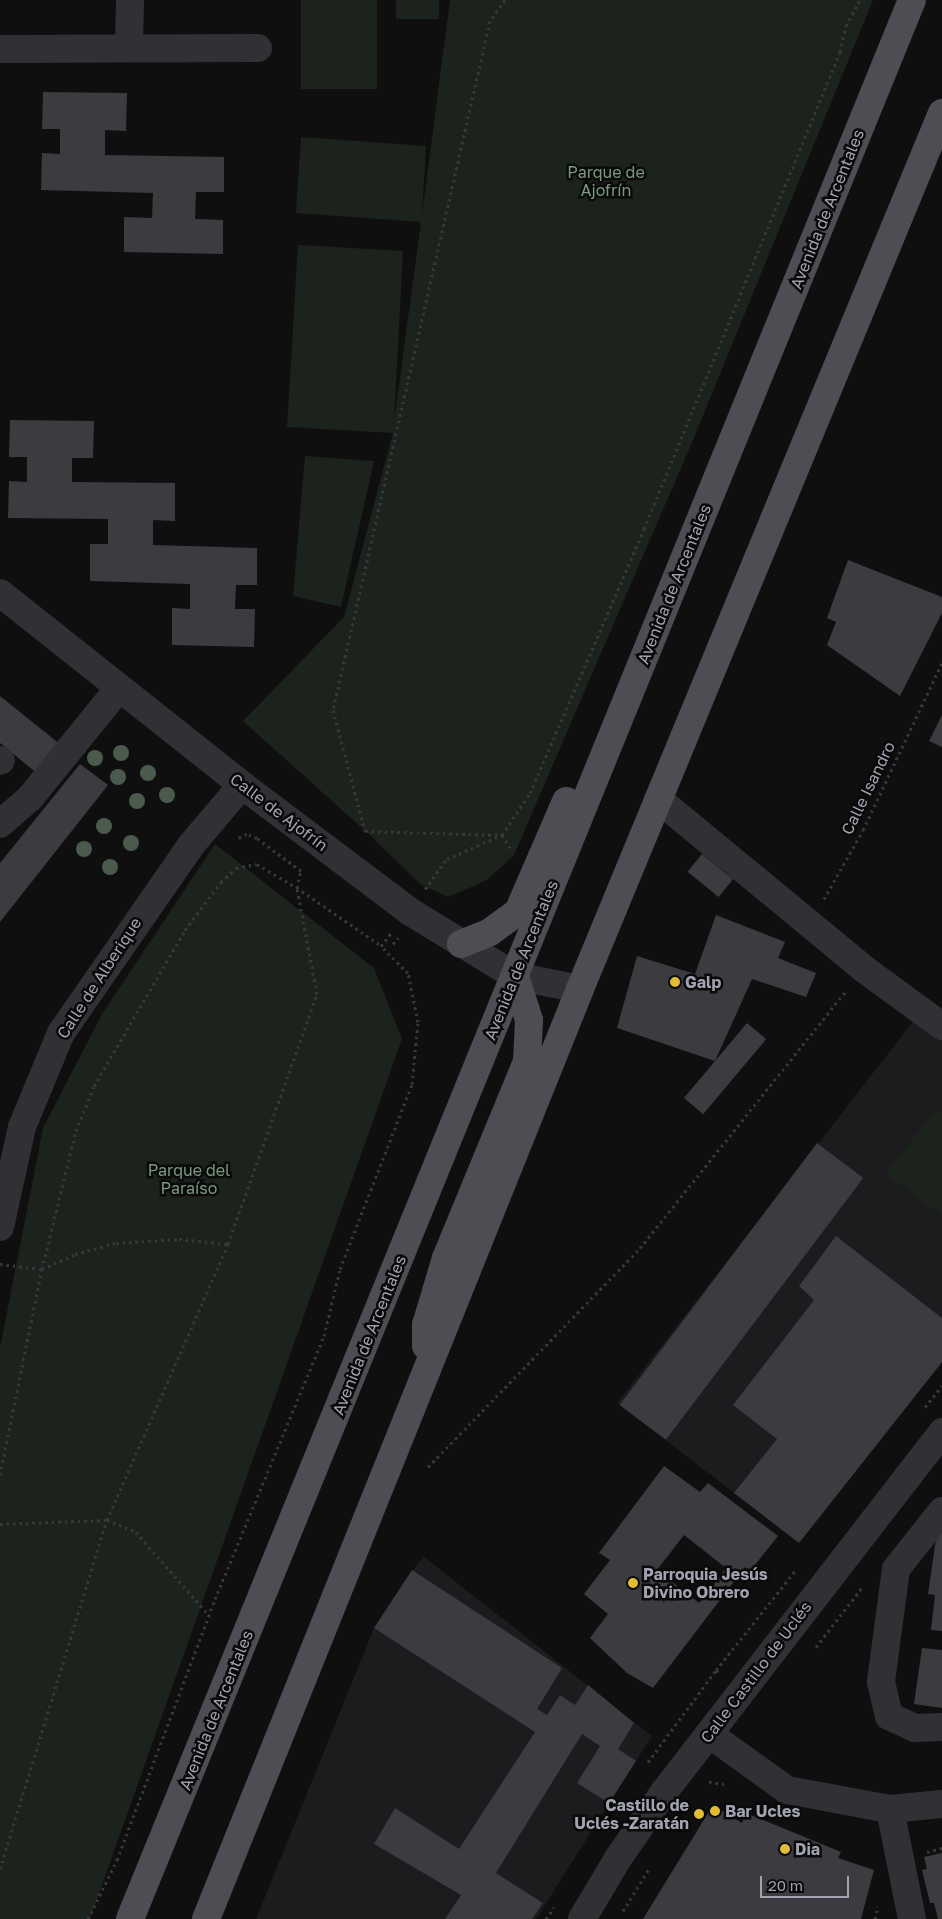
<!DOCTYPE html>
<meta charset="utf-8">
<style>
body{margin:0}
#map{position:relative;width:942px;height:1919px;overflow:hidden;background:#0f0f10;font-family:"Golos Text",sans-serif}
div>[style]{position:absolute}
.built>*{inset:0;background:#1c1b1d}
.green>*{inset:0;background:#1c231d;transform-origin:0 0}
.building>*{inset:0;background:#3c3c40;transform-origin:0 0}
.path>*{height:3px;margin-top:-1.5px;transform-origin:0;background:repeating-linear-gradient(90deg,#37383c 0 2.5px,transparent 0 6.5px)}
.minor>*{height:28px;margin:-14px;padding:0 14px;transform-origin:14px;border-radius:14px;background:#313135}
.major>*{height:28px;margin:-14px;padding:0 14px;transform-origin:14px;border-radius:14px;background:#4d4e54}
.trees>*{width:16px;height:16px;margin:-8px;border-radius:50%;background:#4a5b4d}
.dots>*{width:14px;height:14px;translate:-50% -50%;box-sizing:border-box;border:2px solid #0a0a0b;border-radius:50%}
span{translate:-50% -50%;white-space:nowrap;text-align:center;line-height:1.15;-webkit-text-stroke:5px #0a0a0b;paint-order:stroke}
.park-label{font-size:16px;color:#7a9a7f}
.street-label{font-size:16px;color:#a1a4b0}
.poi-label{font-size:16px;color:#a1a4b0;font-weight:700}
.left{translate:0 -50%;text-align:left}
.right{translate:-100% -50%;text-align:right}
.scale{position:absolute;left:760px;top:1876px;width:89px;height:22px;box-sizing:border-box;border:2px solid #a1a4b0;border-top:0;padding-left:6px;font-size:15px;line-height:18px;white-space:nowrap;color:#a1a4b0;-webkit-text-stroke:4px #0a0a0b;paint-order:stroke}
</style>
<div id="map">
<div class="built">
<div style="clip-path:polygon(918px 1015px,942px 1034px,942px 1362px,799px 1543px,617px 1403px)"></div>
<div style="clip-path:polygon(423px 1556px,652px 1736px,536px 1919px,256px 1919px,374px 1628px)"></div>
</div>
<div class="green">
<div style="left:301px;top:0;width:76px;height:89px"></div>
<div style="left:396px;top:0;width:43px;height:19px"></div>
<div style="clip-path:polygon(450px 0,873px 0,693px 440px,514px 855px,487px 880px,448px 897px,420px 884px,372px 837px,243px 721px,344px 617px,393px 433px,287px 427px,298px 245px,403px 251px,394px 422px,421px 222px,296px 213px,301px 137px,426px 146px,422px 215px)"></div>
<div style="clip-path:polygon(305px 456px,374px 461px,341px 607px,293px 596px)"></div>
<div style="clip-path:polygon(215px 844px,374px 968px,402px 1039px,90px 1919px,0 1919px,0 1348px,43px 1128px,102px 1014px)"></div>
<div style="clip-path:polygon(936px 1108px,942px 1113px,942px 1216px,886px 1174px)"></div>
</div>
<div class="building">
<div style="clip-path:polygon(43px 92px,127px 93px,126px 131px,105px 130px,105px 155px,224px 157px,224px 192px,196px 192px,195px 219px,223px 220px,223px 254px,124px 252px,124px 217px,152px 218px,153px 193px,41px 190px,42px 153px,60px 154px,60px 129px,42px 129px)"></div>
<div style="clip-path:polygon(10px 420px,94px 421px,93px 458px,72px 458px,72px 482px,175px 483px,175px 521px,153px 520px,153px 545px,257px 548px,257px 585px,236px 585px,235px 609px,255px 609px,254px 647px,172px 645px,172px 608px,190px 609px,190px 584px,90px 581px,90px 544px,108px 544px,108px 519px,8px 518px,9px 481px,27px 482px,27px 457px,9px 457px)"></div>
<div style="clip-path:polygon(848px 560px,942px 597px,942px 613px,900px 696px,827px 645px,836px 622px,827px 618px)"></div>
<div style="clip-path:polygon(0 696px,61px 745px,38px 774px,0 743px)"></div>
<div style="clip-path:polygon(942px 715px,942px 747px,929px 741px)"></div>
<div style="clip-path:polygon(80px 764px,108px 785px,0 922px,0 863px)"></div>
<div style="left:702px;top:854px;width:40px;height:23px;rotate:39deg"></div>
<div style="clip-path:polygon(716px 915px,785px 942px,778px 958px,816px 973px,806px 997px,752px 979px,715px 1061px,617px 1028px,637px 956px,695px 974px)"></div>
<div style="left:747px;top:1023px;width:25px;height:98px;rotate:40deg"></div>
<div style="left:817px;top:1143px;width:58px;height:328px;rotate:37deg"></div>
<div style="clip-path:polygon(836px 1236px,942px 1318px,942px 1362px,799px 1543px,734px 1493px,777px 1439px,733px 1405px,814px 1300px,799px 1286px)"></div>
<div style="clip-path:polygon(evenodd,664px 1466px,700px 1492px,708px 1483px,778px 1536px,750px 1571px,745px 1567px,653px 1688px,627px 1673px,590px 1638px,608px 1614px,584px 1594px,610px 1560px,599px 1553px,664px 1466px,684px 1535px,726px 1568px,699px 1603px,657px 1570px,684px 1535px)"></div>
<div style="clip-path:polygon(937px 1532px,942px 1532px,942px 1631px,931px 1630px,935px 1595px,928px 1594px)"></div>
<div style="clip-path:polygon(412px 1570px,562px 1668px,537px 1709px,547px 1715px,560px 1695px,575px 1705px,588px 1685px,634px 1723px,618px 1749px,636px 1761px,609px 1803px,577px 1783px,600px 1746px,582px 1734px,496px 1873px,543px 1903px,532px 1919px,445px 1919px,461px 1895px,374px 1844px,395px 1808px,459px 1849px,535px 1732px,374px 1628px)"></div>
<div style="clip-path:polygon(922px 1648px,942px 1650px,942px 1708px,914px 1704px)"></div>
<div style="clip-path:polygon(713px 1805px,742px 1823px,746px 1813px,841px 1852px,838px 1858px,874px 1870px,861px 1919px,643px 1919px)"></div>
<div style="clip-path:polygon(942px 1853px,942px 1919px,938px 1919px,934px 1903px,930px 1903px,922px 1870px,927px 1869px,924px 1857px)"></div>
</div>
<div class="path">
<div style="left:505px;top:0;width:26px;rotate:126deg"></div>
<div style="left:490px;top:21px;width:707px;rotate:102.84deg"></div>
<div style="left:333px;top:710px;width:125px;rotate:75.2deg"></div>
<div style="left:365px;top:831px;width:137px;rotate:1.7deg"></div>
<div style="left:502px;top:835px;width:19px;rotate:58deg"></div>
<div style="left:425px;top:889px;width:37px;rotate:-54deg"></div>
<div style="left:447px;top:859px;width:60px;rotate:-23.6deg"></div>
<div style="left:502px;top:835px;width:50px;rotate:-56.3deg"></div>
<div style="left:530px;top:793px;width:288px;rotate:-66.6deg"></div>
<div style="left:644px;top:529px;width:516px;rotate:-67.66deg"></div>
<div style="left:840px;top:52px;width:27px;rotate:-77deg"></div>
<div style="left:846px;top:26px;width:30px;rotate:-62deg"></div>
<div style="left:824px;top:899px;width:79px;rotate:-60.5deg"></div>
<div style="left:863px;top:830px;width:185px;rotate:-64.7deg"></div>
<div style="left:393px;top:944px;width:8px;rotate:-50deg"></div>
<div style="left:0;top:1264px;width:42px;rotate:6.8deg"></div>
<div style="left:42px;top:1269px;width:36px;rotate:-24deg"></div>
<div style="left:75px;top:1254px;width:42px;rotate:-15deg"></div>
<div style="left:116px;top:1243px;width:63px;rotate:-3.6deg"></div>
<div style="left:179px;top:1239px;width:49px;rotate:5.8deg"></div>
<div style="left:925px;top:1407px;width:27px;rotate:-51deg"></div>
<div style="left:428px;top:1467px;width:305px;rotate:-45.9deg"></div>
<div style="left:640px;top:1248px;width:331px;rotate:-51.3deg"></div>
<div style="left:0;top:1475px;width:210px;rotate:-78.5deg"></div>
<div style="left:42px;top:1269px;width:142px;rotate:-76.2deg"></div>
<div style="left:76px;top:1131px;width:48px;rotate:-68.2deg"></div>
<div style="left:94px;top:1086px;width:181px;rotate:-59.7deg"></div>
<div style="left:185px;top:930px;width:60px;rotate:-53.1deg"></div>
<div style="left:221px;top:882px;width:21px;rotate:-43deg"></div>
<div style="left:236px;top:868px;width:21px;rotate:-11deg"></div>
<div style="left:257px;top:864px;width:52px;rotate:31deg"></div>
<div style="left:302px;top:891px;width:96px;rotate:34.8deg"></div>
<div style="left:0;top:1524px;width:107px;rotate:-2.1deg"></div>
<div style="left:107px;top:1520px;width:31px;rotate:22deg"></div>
<div style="left:136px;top:1532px;width:111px;rotate:48.7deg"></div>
<div style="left:816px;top:1647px;width:78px;rotate:-52.3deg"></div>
<div style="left:716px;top:1670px;width:127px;rotate:-51.4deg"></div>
<div style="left:648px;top:1762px;width:114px;rotate:-53.5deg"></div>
<div style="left:716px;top:1670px;width:4px;rotate:45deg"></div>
<div style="left:709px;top:1782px;width:16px;rotate:7deg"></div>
<div style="left:927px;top:1852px;width:16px;rotate:-15deg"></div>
<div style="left:0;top:1869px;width:365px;rotate:-73deg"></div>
<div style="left:107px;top:1520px;width:301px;rotate:-66.3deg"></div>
<div style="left:228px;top:1244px;width:265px;rotate:-70.4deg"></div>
<div style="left:317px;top:994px;width:108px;rotate:-100.7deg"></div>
<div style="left:297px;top:888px;width:17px;rotate:-77deg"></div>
<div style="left:301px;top:871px;width:55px;rotate:-143.1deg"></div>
<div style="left:257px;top:838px;width:11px;rotate:-158deg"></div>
<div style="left:247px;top:834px;width:12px;rotate:156deg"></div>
<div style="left:623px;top:1911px;width:52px;rotate:-58.5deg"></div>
<div style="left:88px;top:1919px;width:66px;rotate:-63.8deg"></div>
<div style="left:117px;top:1860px;width:279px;rotate:-69.4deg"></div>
<div style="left:215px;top:1599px;width:285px;rotate:-67.5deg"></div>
<div style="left:324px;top:1336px;width:69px;rotate:-76.6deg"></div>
<div style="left:340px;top:1269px;width:199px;rotate:-68.7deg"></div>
<div style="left:412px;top:1084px;width:62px;rotate:-84.5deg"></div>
<div style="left:418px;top:1022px;width:50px;rotate:-101.5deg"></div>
<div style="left:408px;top:973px;width:38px;rotate:-135deg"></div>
<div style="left:381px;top:946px;width:16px;rotate:-52deg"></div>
<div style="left:546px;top:1919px;width:14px;rotate:-56deg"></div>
<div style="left:875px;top:1919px;width:13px;rotate:-77deg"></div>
</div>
<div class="minor">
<div style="left:129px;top:48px;width:48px;rotate:-88.8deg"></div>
<div style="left:0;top:49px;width:258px;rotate:-0.2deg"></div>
<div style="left:0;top:593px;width:309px;rotate:38.4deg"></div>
<div style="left:242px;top:785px;width:209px;rotate:37deg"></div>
<div style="left:409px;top:911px;width:124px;rotate:31.5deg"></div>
<div style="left:515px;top:976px;width:66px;rotate:11.3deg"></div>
<div style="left:0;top:760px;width:1px;rotate:45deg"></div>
<div style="left:658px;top:799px;width:267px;rotate:39.5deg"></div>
<div style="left:864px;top:969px;width:97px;rotate:36.2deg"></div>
<div style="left:0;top:824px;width:40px;rotate:-41deg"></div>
<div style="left:30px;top:798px;width:141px;rotate:-51deg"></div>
<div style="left:0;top:1227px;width:102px;rotate:-77.6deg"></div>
<div style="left:22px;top:1127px;width:102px;rotate:-67.5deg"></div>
<div style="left:61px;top:1033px;width:230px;rotate:-55.3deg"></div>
<div style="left:192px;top:844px;width:77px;rotate:-49.7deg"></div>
<div style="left:942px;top:1511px;width:74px;rotate:128.4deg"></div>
<div style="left:896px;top:1569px;width:114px;rotate:97.6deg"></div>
<div style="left:881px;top:1682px;width:35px;rotate:77deg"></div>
<div style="left:889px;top:1716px;width:29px;rotate:25deg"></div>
<div style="left:915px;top:1728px;width:27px;rotate:-2deg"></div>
<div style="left:709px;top:1734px;width:96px;rotate:35.7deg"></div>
<div style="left:787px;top:1790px;width:105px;rotate:10.5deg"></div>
<div style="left:890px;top:1809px;width:52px;rotate:-5.5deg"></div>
<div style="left:890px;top:1809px;width:112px;rotate:78.7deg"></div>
<div style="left:582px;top:1919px;width:72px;rotate:-59.2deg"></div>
<div style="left:619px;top:1857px;width:79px;rotate:-55.3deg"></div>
<div style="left:664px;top:1792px;width:455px;rotate:-52.3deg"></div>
</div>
<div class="major">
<div style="left:461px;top:944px;width:31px;rotate:-22deg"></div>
<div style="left:490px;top:932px;width:34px;rotate:-36deg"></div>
<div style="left:518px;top:912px;width:121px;rotate:-66.6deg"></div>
<div style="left:426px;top:1346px;width:21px;rotate:-90deg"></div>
<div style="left:426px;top:1325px;width:70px;rotate:-73.4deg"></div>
<div style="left:446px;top:1258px;width:213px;rotate:-67.6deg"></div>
<div style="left:527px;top:1061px;width:41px;rotate:-87.2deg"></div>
<div style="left:529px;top:1020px;width:46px;rotate:-107.7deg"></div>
<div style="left:130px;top:1919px;width:2072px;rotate:-67.83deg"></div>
<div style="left:206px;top:1919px;width:1002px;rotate:-68.09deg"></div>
<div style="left:580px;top:989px;width:948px;rotate:-67.55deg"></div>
</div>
<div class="trees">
<div style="left:121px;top:753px"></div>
<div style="left:95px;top:758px"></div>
<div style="left:148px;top:773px"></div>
<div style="left:118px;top:777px"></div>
<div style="left:167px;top:795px"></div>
<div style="left:137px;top:801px"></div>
<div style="left:104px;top:826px"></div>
<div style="left:131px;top:843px"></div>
<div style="left:84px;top:849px"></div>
<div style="left:110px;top:867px"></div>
</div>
<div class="dots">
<div style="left:675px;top:982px;background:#e2bc36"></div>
<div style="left:633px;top:1583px;background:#e2bc36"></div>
<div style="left:715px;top:1811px;background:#e2bc36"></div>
<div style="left:699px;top:1814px;background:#e2bc36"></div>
<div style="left:785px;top:1849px;background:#e2bc36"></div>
</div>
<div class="park-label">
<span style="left:606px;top:181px">Parque de<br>Ajofrín</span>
<span style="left:189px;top:1179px">Parque del<br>Paraíso</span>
</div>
<div class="street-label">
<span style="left:827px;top:209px;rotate:-68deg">Avenida de Arcentales</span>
<span style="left:674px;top:584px;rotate:-68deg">Avenida de Arcentales</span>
<span style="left:868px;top:788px;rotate:-64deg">Calle Isandro</span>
<span style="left:279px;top:812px;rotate:37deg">Calle de Ajofrín</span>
<span style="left:521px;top:960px;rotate:-68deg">Avenida de Arcentales</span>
<span style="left:99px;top:978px;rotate:-57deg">Calle de Alberique</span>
<span style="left:369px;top:1335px;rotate:-68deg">Avenida de Arcentales</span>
<span style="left:756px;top:1672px;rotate:-53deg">Calle Castillo de Uclés</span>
<span style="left:216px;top:1710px;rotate:-68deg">Avenida de Arcentales</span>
</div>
<div class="poi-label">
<span class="left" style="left:685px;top:982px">Galp</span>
<span class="left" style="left:643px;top:1583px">Parroquia Jesús<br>Divino Obrero</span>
<span class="right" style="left:689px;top:1814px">Castillo de<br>Uclés -Zaratán</span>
<span class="left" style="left:725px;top:1811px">Bar Ucles</span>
<span class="left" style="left:795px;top:1849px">Dia</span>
</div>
<div class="scale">20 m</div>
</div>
